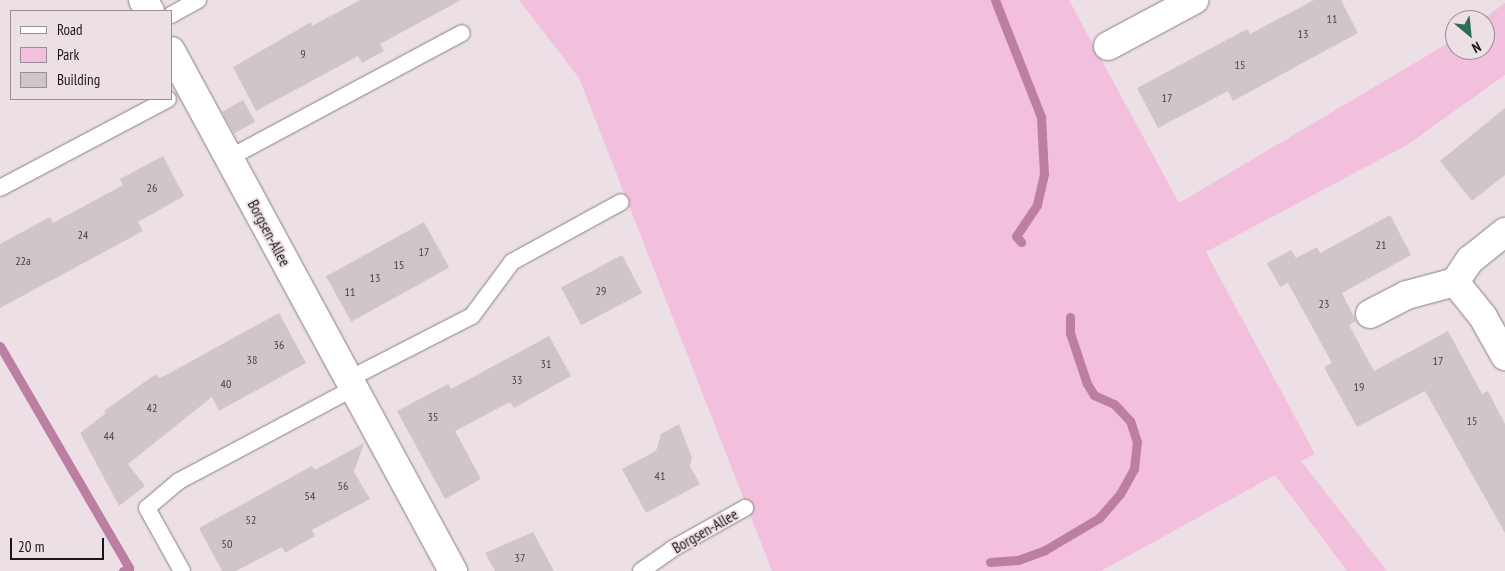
<!DOCTYPE html>
<style>
body{margin:0}
#map{position:relative;width:1505px;height:571px;overflow:hidden;background:#ece0e6;font-family:"PT Sans Narrow",sans-serif}
div>[style]{position:absolute}
.green>*{inset:0;background:#f2bfdc}
.stream>*{height:9px;margin:-4.5px;padding:0 4.5px;transform-origin:4.5px;border-radius:4.5px;background:#bc7ea2}
.building>*{inset:0;background:#d0c5cb;transform-origin:0 0}
.roads{filter:drop-shadow(0 0 1px #897e84) drop-shadow(0 0 1px #897e84)}
.service>*{height:16px;margin:-8px;padding:0 8px;transform-origin:8px;border-radius:8px;background:#fff}
.minor>*{height:28px;margin:-14px;padding:0 14px;transform-origin:14px;border-radius:14px;background:#fff}
span{translate:-50% -50%;white-space:nowrap;text-align:center;line-height:1.15;-webkit-text-stroke:4px #ece0e6;paint-order:stroke}
.number-label{font-size:12px;color:#484246}
.number-label span{-webkit-text-stroke-width:0}
.street-label{font-size:15px;color:#1b1619}
.legend{position:absolute;left:10px;top:10px;width:162px;height:90px;box-sizing:border-box;background:#ece0e6;border:1px solid #988f94;margin:0;padding:6px 9px;list-style:none;font-size:15px;color:#1b1619}
.legend li{display:flex;align-items:center;gap:10px;height:25px}
.legend b{width:25px;border:1px solid #988f94}
.north{position:absolute;left:1445px;top:10px;width:50px;height:50px;box-sizing:border-box;background:#ece0e6;border:1px solid #988f94;border-radius:50%;rotate:152deg;font-size:14px;font-weight:700;line-height:20px;text-align:center;color:#1b1619}
.north::after{content:'';display:block;margin:auto;width:18px;height:22px;background:#326b53;clip-path:polygon(50% 0,100% 100%,50% 72%,0 100%)}
.scale{position:absolute;left:10px;top:538px;width:94px;height:22px;box-sizing:border-box;border:2px solid #1b1619;border-top:0;padding-left:6px;font-size:15px;line-height:18px;white-space:nowrap;color:#1b1619;-webkit-text-stroke:4px #ece0e6;paint-order:stroke}
</style>
<div id="map">
<div class="green">
<div style="clip-path:polygon(519px 0,1069px 0,1179px 203px,1455px 39px,1455px 50px,1485px 50px,1485px 20px,1482px 20px,1505px 3px,1505px 75px,1407px 145px,1206px 252px,1315px 454px,1301px 461px,1387px 571px,1347px 571px,1275px 475px,1101px 571px,772px 571px,579px 78px)"></div>
</div>
<div class="stream">
<div style="left:995px;top:0;width:126px;rotate:68.5deg"></div>
<div style="left:1041px;top:117px;width:57px;rotate:87deg"></div>
<div style="left:1044px;top:174px;width:32px;rotate:103deg"></div>
<div style="left:1037px;top:205px;width:37px;rotate:124deg"></div>
<div style="left:1016px;top:236px;width:8px;rotate:50deg"></div>
<div style="left:0;top:346px;width:257px;rotate:59.8deg"></div>
<div style="left:129px;top:568px;width:7px;rotate:153deg"></div>
<div style="left:990px;top:562px;width:28px;rotate:-4deg"></div>
<div style="left:1018px;top:560px;width:29px;rotate:-20deg"></div>
<div style="left:1045px;top:550px;width:63px;rotate:-30.7deg"></div>
<div style="left:1099px;top:518px;width:32px;rotate:-49deg"></div>
<div style="left:1120px;top:494px;width:29px;rotate:-61deg"></div>
<div style="left:1134px;top:469px;width:27px;rotate:-84deg"></div>
<div style="left:1137px;top:442px;width:22px;rotate:-108deg"></div>
<div style="left:1130px;top:421px;width:23px;rotate:-133deg"></div>
<div style="left:1114px;top:404px;width:22px;rotate:-156deg"></div>
<div style="left:1094px;top:395px;width:13px;rotate:-122deg"></div>
<div style="left:1087px;top:384px;width:54px;rotate:-108.4deg"></div>
<div style="left:1070px;top:333px;width:16px;rotate:-90deg"></div>
</div>
<div class="building">
<div style="clip-path:polygon(360px 0,461px 0,380px 44px,384px 51px,362px 63px,358px 56px,256px 111px,233px 67px,311px 22px,312px 26px)"></div>
<div style="clip-path:polygon(1314px 0,1341px 0,1358px 33px,1233px 101px,1228px 91px,1158px 128px,1137px 88px,1247px 29px,1250px 34px)"></div>
<div style="left:243px;top:100px;width:25px;height:24px;rotate:61deg"></div>
<div style="clip-path:polygon(1505px 108px,1505px 175px,1472px 201px,1440px 161px)"></div>
<div style="clip-path:polygon(163px 156px,184px 196px,138px 222px,143px 231px,0 308px,0 244px,50px 217px,53px 223px,123px 185px,120px 179px)"></div>
<div style="clip-path:polygon(1390px 215px,1411px 255px,1342px 293px,1356px 321px,1349px 325px,1374px 371px,1448px 331px,1482px 394px,1488px 391px,1505px 424px,1505px 533px,1425px 391px,1357px 427px,1324px 367px,1332px 363px,1288px 283px,1280px 287px,1267px 263px,1291px 250px,1296px 258px,1317px 247px,1320px 253px)"></div>
<div style="left:424px;top:222px;width:52px;height:112px;rotate:61deg"></div>
<div style="left:622px;top:255px;width:43px;height:69px;rotate:62deg"></div>
<div style="clip-path:polygon(279px 313px,306px 363px,219px 411px,212px 397px,128px 464px,145px 486px,119px 506px,80px 433px,106px 413px,104px 411px,156px 374px,159px 378px,166px 375px)"></div>
<div style="clip-path:polygon(549px 336px,571px 376px,514px 408px,510px 402px,455px 431px,481px 479px,445px 499px,397px 411px,448px 384px,451px 389px)"></div>
<div style="clip-path:polygon(679px 424px,692px 458px,690px 466px,700px 484px,646px 513px,622px 469px,656px 451px,661px 434px)"></div>
<div style="clip-path:polygon(364px 443px,354px 472px,370px 499px,312px 530px,315px 536px,285px 553px,282px 547px,236px 571px,222px 571px,199px 528px,312px 466px,315px 470px)"></div>
<div style="clip-path:polygon(533px 532px,554px 571px,495px 571px,485px 553px)"></div>
</div>
<div class="roads">
<div class="service">
<div style="left:171px;top:15px;width:31px;rotate:-29deg"></div>
<div style="left:229px;top:158px;width:264px;rotate:-28.2deg"></div>
<div style="left:0;top:188px;width:190px;rotate:-27.9deg"></div>
<div style="left:347px;top:380px;width:140px;rotate:-27.1deg"></div>
<div style="left:472px;top:316px;width:67px;rotate:-53.5deg"></div>
<div style="left:512px;top:262px;width:124px;rotate:-28.8deg"></div>
<div style="left:182px;top:571px;width:72px;rotate:-119.1deg"></div>
<div style="left:147px;top:508px;width:42px;rotate:-40.2deg"></div>
<div style="left:179px;top:481px;width:196px;rotate:-28deg"></div>
<div style="left:641px;top:571px;width:38px;rotate:-35deg"></div>
<div style="left:672px;top:549px;width:84px;rotate:-29.3deg"></div>
</div>
<div class="minor">
<div style="left:143px;top:0;width:13px;rotate:58deg"></div>
<div style="left:1108px;top:46px;width:98px;rotate:-28.1deg"></div>
<div style="left:171px;top:51px;width:592px;rotate:61.53deg"></div>
<div style="left:1455px;top:282px;width:27px;rotate:-56deg"></div>
<div style="left:1470px;top:260px;width:45px;rotate:-38.7deg"></div>
<div style="left:1370px;top:314px;width:42px;rotate:-27.2deg"></div>
<div style="left:1407px;top:295px;width:50px;rotate:-15.2deg"></div>
<div style="left:1455px;top:282px;width:45px;rotate:51.3deg"></div>
<div style="left:1483px;top:317px;width:45px;rotate:60.6deg"></div>
</div>
</div>
<div class="number-label">
<span style="left:1332px;top:19px">11</span>
<span style="left:1303px;top:34px">13</span>
<span style="left:303px;top:54px">9</span>
<span style="left:1240px;top:65px">15</span>
<span style="left:1167px;top:98px">17</span>
<span style="left:152px;top:188px">26</span>
<span style="left:83px;top:235px">24</span>
<span style="left:1381px;top:245px">21</span>
<span style="left:424px;top:252px">17</span>
<span style="left:23px;top:261px">22a</span>
<span style="left:399px;top:265px">15</span>
<span style="left:375px;top:278px">13</span>
<span style="left:601px;top:291px">29</span>
<span style="left:350px;top:292px">11</span>
<span style="left:1324px;top:304px">23</span>
<span style="left:279px;top:345px">36</span>
<span style="left:252px;top:360px">38</span>
<span style="left:1438px;top:361px">17</span>
<span style="left:546px;top:364px">31</span>
<span style="left:517px;top:380px">33</span>
<span style="left:226px;top:384px">40</span>
<span style="left:1359px;top:387px">19</span>
<span style="left:152px;top:408px">42</span>
<span style="left:433px;top:417px">35</span>
<span style="left:1472px;top:421px">15</span>
<span style="left:109px;top:436px">44</span>
<span style="left:660px;top:476px">41</span>
<span style="left:343px;top:486px">56</span>
<span style="left:310px;top:496px">54</span>
<span style="left:251px;top:520px">52</span>
<span style="left:227px;top:544px">50</span>
<span style="left:520px;top:558px">37</span>
</div>
<div class="street-label">
<span style="left:269px;top:233px;rotate:62deg">Borgsen-Allee</span>
<span style="left:705px;top:531px;rotate:-30deg">Borgsen-Allee</span>
</div>
<ul class="legend">
<li><b style="height:6px;background:#fff"></b>Road</li>
<li><b style="height:14px;background:#f2bfdc"></b>Park</li>
<li><b style="height:14px;background:#d0c5cb"></b>Building</li>
</ul>
<div class="north">N</div>
<div class="scale">20 m</div>
</div>
